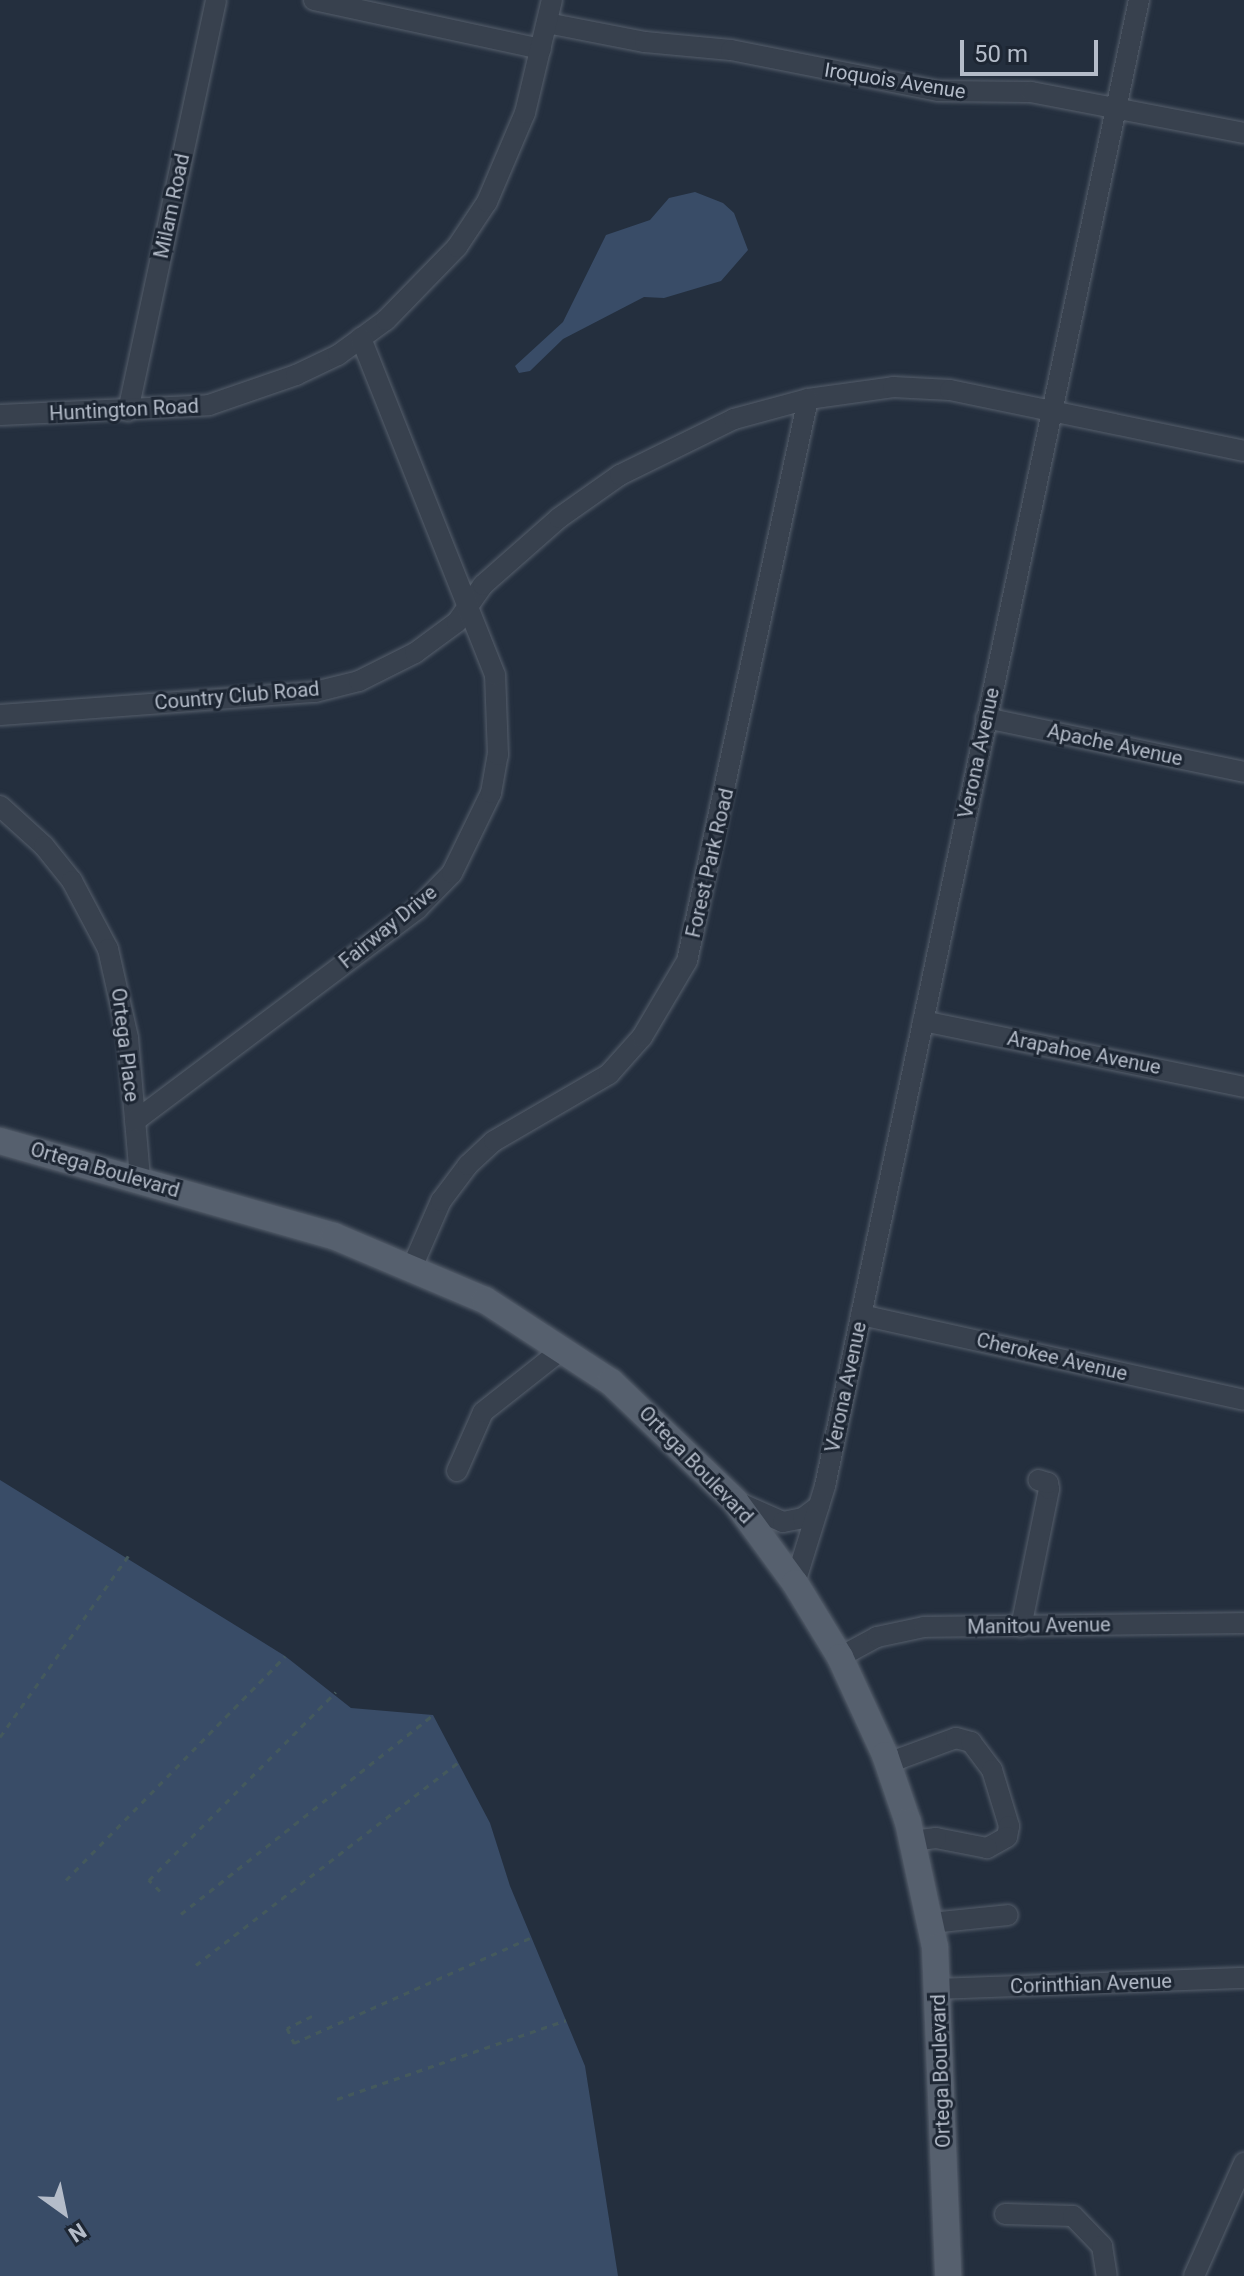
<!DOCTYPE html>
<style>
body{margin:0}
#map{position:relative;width:1244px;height:2276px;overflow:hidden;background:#242f3e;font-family:Roboto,sans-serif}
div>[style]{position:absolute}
.water>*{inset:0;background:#394c67}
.path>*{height:3px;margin-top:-1.5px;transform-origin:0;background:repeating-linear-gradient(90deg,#44595c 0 6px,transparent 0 12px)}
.roads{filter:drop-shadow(0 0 2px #565f6c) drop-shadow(0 0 2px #565f6c)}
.minor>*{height:20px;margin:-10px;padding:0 10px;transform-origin:10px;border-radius:10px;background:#38414e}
.major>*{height:26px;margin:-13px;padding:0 13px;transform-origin:13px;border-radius:13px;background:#56606e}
span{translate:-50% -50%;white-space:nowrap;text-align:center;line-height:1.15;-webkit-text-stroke:6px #1d2633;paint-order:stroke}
.street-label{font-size:20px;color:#b4bcc9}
.north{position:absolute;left:24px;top:2172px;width:80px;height:80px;-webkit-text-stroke:6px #1d2633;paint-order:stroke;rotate:147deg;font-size:22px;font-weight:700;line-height:32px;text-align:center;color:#b4bcc9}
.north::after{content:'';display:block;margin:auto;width:28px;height:36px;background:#b4bcc9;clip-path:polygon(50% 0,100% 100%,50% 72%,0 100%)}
.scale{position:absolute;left:960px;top:40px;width:138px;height:36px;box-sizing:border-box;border:4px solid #b4bcc9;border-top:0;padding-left:10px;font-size:24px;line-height:28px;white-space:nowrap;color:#b4bcc9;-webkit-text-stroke:6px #1d2633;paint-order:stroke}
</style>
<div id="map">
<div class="water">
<div style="clip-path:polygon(695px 192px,723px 203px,734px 213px,748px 250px,721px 281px,664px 298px,644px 297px,563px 339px,530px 371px,519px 373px,515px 366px,563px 322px,606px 235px,650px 220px,669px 198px)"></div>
<div style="clip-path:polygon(0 1480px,285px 1656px,351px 1708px,433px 1715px,490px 1823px,510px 1886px,585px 2066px,618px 2276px,0 2276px)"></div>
</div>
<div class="path">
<div style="left:0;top:1737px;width:222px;rotate:-54.7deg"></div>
<div style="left:66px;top:1880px;width:313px;rotate:-45.6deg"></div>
<div style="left:160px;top:1891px;width:16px;rotate:-135deg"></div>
<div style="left:149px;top:1880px;width:265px;rotate:-45.2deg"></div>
<div style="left:181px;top:1914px;width:321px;rotate:-38.3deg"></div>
<div style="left:196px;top:1965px;width:332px;rotate:-37.7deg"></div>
<div style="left:312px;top:2016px;width:28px;rotate:154deg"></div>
<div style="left:287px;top:2028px;width:17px;rotate:65deg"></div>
<div style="left:294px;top:2043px;width:261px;rotate:-24deg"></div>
<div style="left:337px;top:2099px;width:242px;rotate:-19deg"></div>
</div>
<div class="roads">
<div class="minor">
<div style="left:314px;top:0;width:232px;rotate:12.2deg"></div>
<div style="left:547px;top:23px;width:100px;rotate:11deg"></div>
<div style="left:645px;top:42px;width:86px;rotate:5.3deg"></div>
<div style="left:731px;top:50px;width:211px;rotate:11.2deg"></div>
<div style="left:938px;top:91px;width:93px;rotate:0.6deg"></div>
<div style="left:1031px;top:92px;width:217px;rotate:10.9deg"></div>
<div style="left:128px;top:411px;width:420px;rotate:-77.9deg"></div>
<div style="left:0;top:415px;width:209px;rotate:-2.7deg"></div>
<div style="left:209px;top:405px;width:92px;rotate:-19deg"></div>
<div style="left:296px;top:375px;width:47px;rotate:-25.5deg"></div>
<div style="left:338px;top:355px;width:59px;rotate:-36.1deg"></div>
<div style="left:386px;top:320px;width:102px;rotate:-45.8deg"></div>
<div style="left:457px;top:247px;width:54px;rotate:-56.3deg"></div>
<div style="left:487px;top:202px;width:97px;rotate:-66.9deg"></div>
<div style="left:525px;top:113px;width:116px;rotate:-76.6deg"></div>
<div style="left:0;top:715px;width:316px;rotate:-4.2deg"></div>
<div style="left:315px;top:692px;width:45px;rotate:-14deg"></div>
<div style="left:359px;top:681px;width:63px;rotate:-26.6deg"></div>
<div style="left:415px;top:653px;width:52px;rotate:-36.4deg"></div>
<div style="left:457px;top:622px;width:45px;rotate:-54.9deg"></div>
<div style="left:483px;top:585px;width:101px;rotate:-41.4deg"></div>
<div style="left:559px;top:518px;width:75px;rotate:-35.2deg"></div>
<div style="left:620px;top:475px;width:127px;rotate:-26.2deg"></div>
<div style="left:734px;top:419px;width:77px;rotate:-15.1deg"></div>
<div style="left:808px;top:399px;width:86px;rotate:-8deg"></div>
<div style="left:893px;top:387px;width:57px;rotate:3deg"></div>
<div style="left:950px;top:390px;width:300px;rotate:11.7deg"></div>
<div style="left:986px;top:718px;width:264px;rotate:11.8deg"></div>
<div style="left:0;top:806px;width:59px;rotate:42.3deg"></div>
<div style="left:44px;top:846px;width:45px;rotate:51.3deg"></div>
<div style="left:72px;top:881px;width:77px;rotate:62.1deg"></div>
<div style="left:108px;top:949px;width:91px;rotate:77.3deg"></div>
<div style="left:128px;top:1038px;width:142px;rotate:85.1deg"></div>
<div style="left:923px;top:1021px;width:328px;rotate:11.6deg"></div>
<div style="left:135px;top:1121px;width:353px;rotate:-36.9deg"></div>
<div style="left:417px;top:909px;width:50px;rotate:-45.8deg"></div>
<div style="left:452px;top:873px;width:89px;rotate:-64deg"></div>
<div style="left:491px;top:793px;width:39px;rotate:-80deg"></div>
<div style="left:498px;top:755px;width:80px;rotate:-92.1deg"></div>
<div style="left:495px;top:675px;width:363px;rotate:-111.7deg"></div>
<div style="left:413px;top:1265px;width:70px;rotate:-66.4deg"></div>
<div style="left:441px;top:1201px;width:45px;rotate:-53.1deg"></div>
<div style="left:468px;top:1165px;width:35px;rotate:-43deg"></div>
<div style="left:494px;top:1141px;width:133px;rotate:-30.2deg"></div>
<div style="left:609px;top:1074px;width:50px;rotate:-48.3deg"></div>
<div style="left:642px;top:1037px;width:88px;rotate:-59.4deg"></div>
<div style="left:687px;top:961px;width:575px;rotate:-77.85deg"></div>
<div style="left:861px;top:1315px;width:392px;rotate:12.5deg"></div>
<div style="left:457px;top:1471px;width:64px;rotate:-66.2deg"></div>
<div style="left:483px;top:1412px;width:103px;rotate:-38.3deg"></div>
<div style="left:735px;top:1501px;width:52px;rotate:23.6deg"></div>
<div style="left:783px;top:1522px;width:20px;rotate:-11deg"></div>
<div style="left:803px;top:1518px;width:20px;rotate:-37deg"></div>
<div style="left:795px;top:1583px;width:102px;rotate:-72.8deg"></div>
<div style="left:825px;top:1486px;width:1519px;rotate:-78.07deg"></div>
<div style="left:1021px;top:1627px;width:141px;rotate:-78.5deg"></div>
<div style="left:1049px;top:1489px;width:6px;rotate:-99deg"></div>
<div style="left:1048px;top:1483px;width:10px;rotate:-163deg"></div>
<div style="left:840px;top:1657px;width:42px;rotate:-28.4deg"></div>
<div style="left:877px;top:1637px;width:48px;rotate:-12deg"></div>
<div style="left:924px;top:1627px;width:320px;rotate:-0.7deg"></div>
<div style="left:888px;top:1763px;width:72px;rotate:-20.2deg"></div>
<div style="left:956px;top:1738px;width:16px;rotate:15deg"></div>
<div style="left:971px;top:1742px;width:35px;rotate:53deg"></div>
<div style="left:992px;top:1770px;width:59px;rotate:73.1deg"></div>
<div style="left:1009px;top:1826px;width:11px;rotate:100deg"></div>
<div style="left:1007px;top:1837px;width:23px;rotate:151deg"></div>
<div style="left:987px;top:1848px;width:52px;rotate:-168.9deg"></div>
<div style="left:936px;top:1838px;width:23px;rotate:173deg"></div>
<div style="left:931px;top:1923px;width:77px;rotate:-5.9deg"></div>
<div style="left:938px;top:1989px;width:306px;rotate:-2.1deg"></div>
<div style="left:1005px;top:2214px;width:68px;rotate:1.7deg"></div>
<div style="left:1073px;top:2216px;width:42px;rotate:46deg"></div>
<div style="left:1102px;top:2246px;width:30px;rotate:81deg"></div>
<div style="left:1194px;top:2276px;width:124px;rotate:-66.1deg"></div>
</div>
<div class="major">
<div style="left:0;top:1141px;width:347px;rotate:15.9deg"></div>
<div style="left:334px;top:1236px;width:164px;rotate:23deg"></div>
<div style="left:485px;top:1300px;width:150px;rotate:33.1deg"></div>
<div style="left:611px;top:1382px;width:172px;rotate:43.8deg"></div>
<div style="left:735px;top:1501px;width:102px;rotate:53.8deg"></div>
<div style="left:795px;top:1583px;width:87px;rotate:58.7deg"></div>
<div style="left:840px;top:1657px;width:108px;rotate:65.3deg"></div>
<div style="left:885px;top:1755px;width:71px;rotate:71.1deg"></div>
<div style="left:908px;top:1822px;width:128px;rotate:77.8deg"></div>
<div style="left:935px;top:1947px;width:329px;rotate:87.7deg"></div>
</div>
</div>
<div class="street-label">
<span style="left:895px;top:81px;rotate:9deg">Iroquois Avenue</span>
<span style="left:172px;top:206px;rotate:-78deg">Milam Road</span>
<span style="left:124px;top:410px;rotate:-3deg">Huntington Road</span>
<span style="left:237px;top:696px;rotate:-5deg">Country Club Road</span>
<span style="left:1115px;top:745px;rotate:12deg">Apache Avenue</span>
<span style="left:979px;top:753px;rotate:-78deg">Verona Avenue</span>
<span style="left:710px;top:863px;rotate:-77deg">Forest Park Road</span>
<span style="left:388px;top:927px;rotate:-39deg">Fairway Drive</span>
<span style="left:125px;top:1045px;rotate:83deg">Ortega Place</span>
<span style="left:1084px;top:1053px;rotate:11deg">Arapahoe Avenue</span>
<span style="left:105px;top:1170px;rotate:16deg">Ortega Boulevard</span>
<span style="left:1052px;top:1357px;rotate:13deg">Cherokee Avenue</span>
<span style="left:846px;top:1387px;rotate:-78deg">Verona Avenue</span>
<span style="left:696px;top:1465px;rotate:46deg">Ortega Boulevard</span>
<span style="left:1039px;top:1626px;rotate:-1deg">Manitou Avenue</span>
<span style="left:1091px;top:1984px;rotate:-2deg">Corinthian Avenue</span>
<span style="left:941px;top:2071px;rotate:-92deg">Ortega Boulevard</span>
</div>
<div class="north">N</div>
<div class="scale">50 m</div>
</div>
